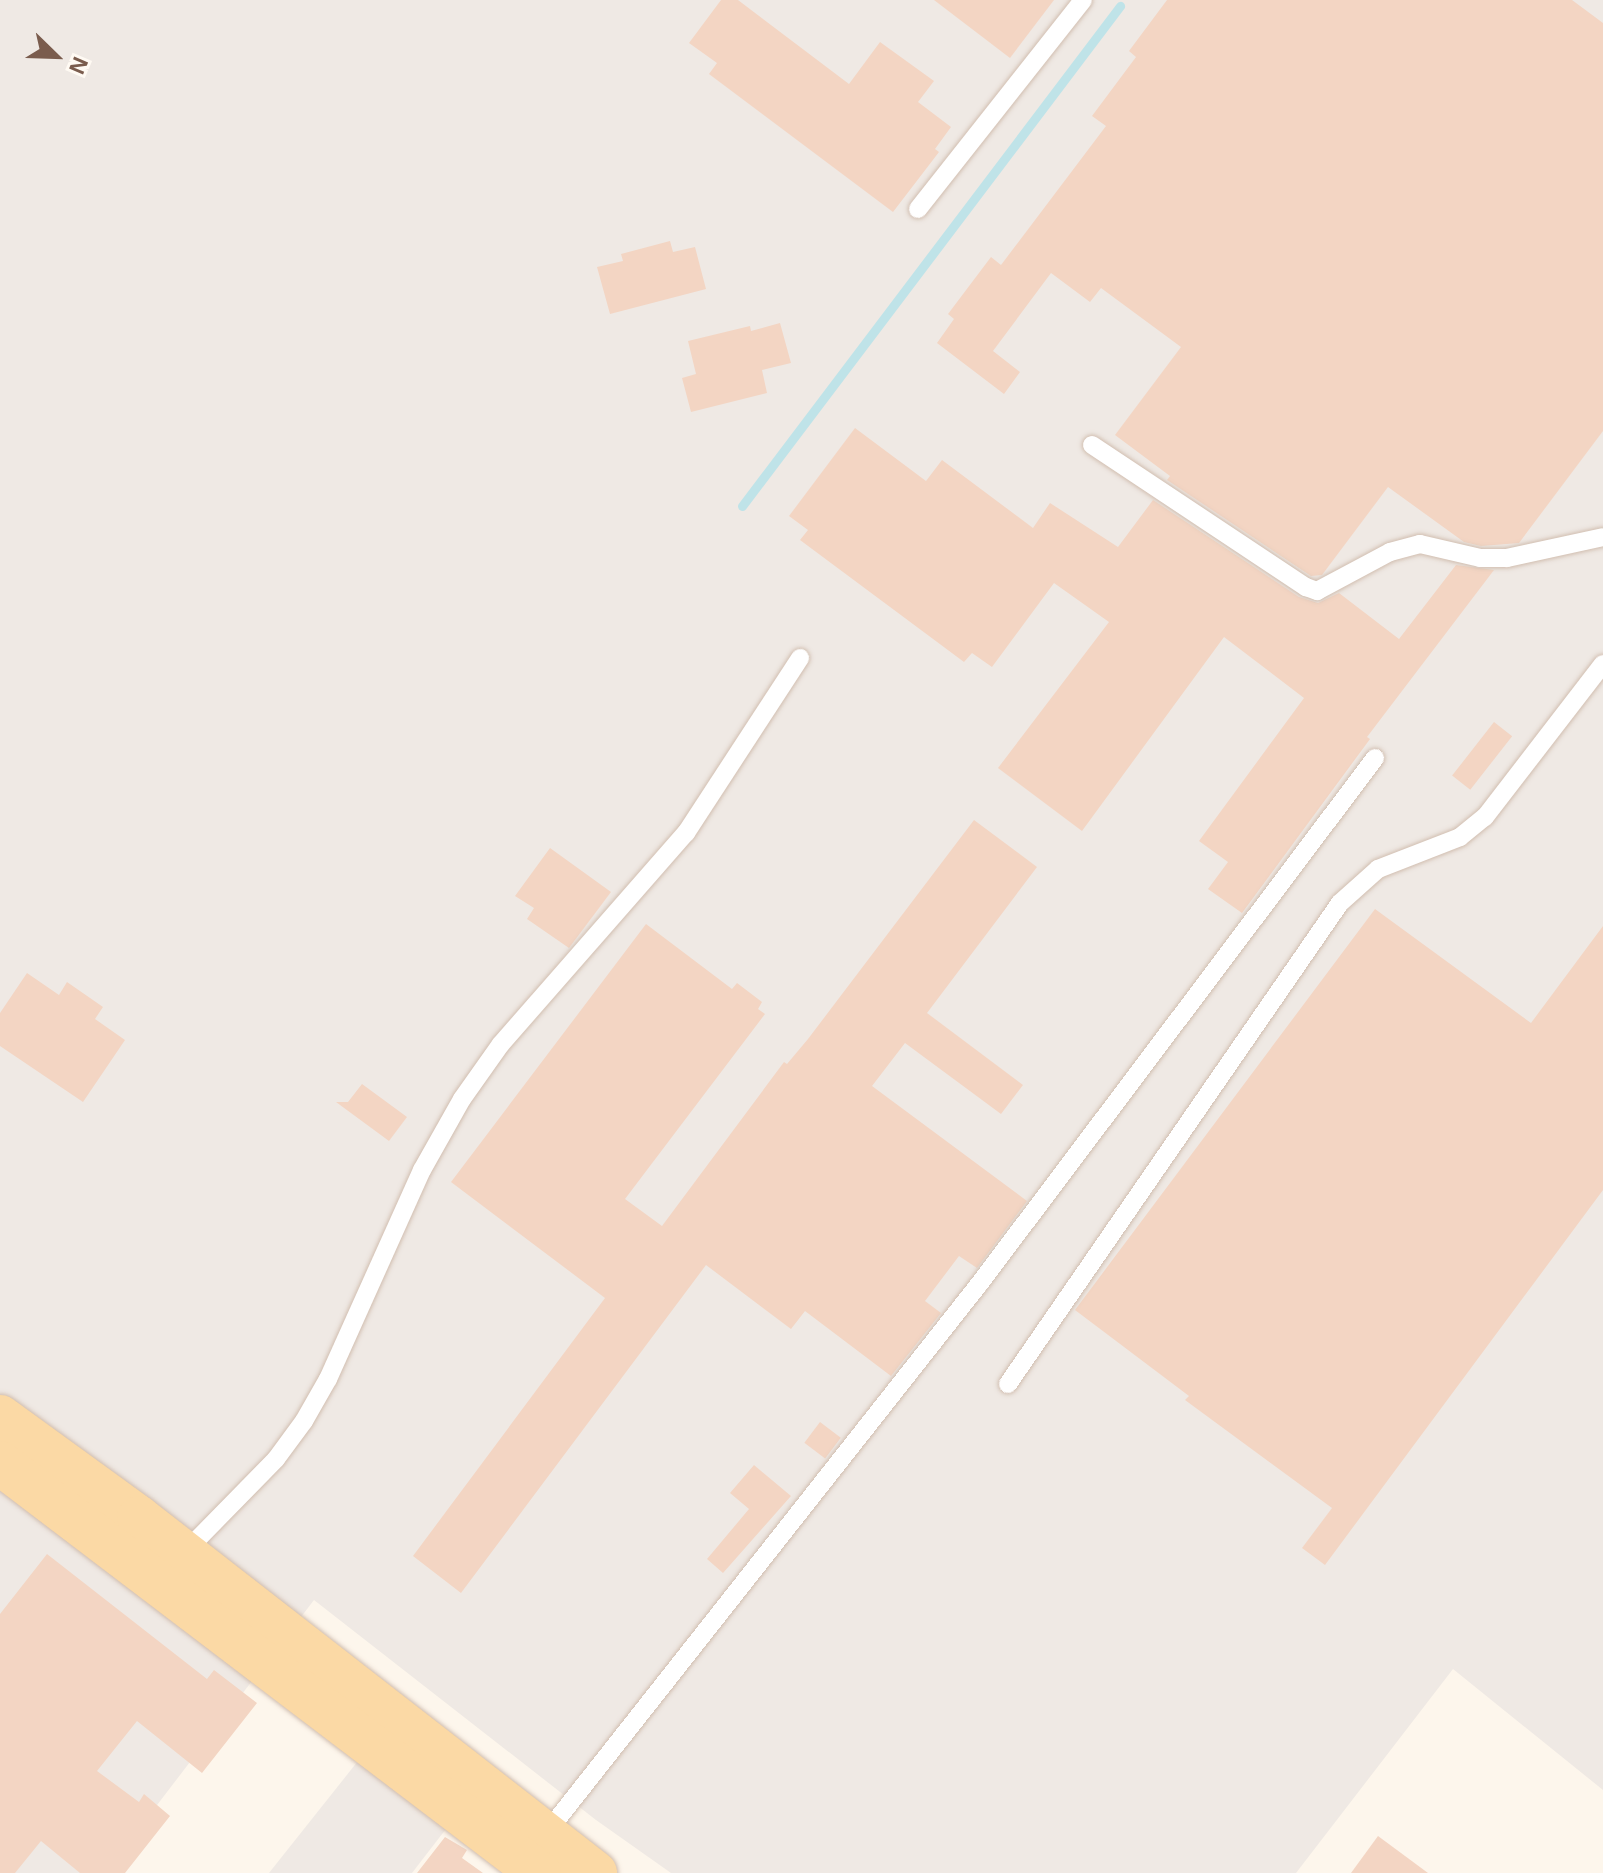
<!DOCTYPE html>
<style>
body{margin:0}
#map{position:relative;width:1603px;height:1873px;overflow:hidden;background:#fdf6ec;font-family:Helvetica,sans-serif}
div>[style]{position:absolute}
.industrial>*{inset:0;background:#efe9e4}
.stream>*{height:9px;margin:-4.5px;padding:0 4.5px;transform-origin:4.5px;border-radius:4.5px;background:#bfe3e8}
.building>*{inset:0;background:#f3d5c3;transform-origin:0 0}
.roads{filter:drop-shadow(0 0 2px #d1beb0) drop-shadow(0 0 2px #d1beb0)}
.service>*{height:18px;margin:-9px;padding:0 9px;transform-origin:9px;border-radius:9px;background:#fff}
.primary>*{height:44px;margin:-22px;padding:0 22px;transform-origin:22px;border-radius:22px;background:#fbd9a5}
span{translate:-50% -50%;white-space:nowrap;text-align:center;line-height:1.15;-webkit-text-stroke:8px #fffaf3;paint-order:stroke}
.north{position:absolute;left:16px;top:16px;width:80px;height:80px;-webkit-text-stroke:6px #fffaf3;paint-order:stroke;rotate:113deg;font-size:22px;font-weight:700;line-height:32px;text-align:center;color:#7a5c4d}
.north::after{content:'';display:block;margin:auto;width:28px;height:36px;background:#7a5c4d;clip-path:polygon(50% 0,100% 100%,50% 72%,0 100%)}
</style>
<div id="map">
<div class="industrial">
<div style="clip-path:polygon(0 0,1603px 0,1603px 1790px,1453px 1669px,1296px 1873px,671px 1873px,596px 1820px,314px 1600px,105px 1873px,0 1873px)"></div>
<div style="clip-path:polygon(358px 1761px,449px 1825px,412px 1873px,269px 1873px)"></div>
</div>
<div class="stream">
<div style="left:742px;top:506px;width:627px;rotate:-52.91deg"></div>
</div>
<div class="building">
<div style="clip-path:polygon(721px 0,738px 0,849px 84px,880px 42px,934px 81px,918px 102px,951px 127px,935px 149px,939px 152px,893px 212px,709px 74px,717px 63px,689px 43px)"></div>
<div style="clip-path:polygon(934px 0,1054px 0,1010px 58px)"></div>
<div style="clip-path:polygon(1167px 0,1572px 0,1603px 23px,1603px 431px,1519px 543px,1481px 546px,1464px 542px,1388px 487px,1322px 575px,1311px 576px,1167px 480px,1170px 476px,1115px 435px,1181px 347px,1101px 288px,1090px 302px,1051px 273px,993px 351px,1020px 372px,1004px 394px,937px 343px,954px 319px,948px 314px,991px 257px,1001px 265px,1106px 126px,1092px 116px,1136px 57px,1129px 51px)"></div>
<div style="clip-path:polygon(670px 241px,673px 252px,695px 247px,706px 289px,610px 314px,597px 267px,623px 261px,621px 254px)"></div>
<div style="clip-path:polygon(780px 323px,791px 363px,762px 370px,767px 393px,691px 412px,682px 378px,696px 374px,688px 341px,750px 326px,751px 331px)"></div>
<div style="clip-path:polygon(855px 428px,926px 481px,942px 460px,1033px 528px,1050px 503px,1118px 547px,1153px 500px,1299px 597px,1318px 603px,1339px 593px,1399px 639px,1456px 565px,1494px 570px,1367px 737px,1370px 739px,1242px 913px,1208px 889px,1228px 862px,1199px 841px,1304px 698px,1224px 637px,1082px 831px,998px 768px,1109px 622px,1054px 583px,992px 667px,972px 653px,964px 662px,800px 540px,808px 530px,789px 516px)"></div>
<div style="left:1494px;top:722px;width:23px;height:68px;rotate:38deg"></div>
<div style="clip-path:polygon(974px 820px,1037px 867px,927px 1013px,1023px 1085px,1001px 1114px,905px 1043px,872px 1086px,1027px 1201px,977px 1268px,959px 1256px,925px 1301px,941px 1313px,891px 1376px,805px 1311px,791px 1329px,706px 1265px,461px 1593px,413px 1556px,605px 1298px,451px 1182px,646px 924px,732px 989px,737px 983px,762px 1002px,758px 1009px,765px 1014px,625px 1199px,662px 1226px,784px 1062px,787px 1064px,808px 1039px)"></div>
<div style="clip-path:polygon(550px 848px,611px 892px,569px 948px,527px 919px,534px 908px,515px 896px)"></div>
<div style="clip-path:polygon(1375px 909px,1531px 1023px,1603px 926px,1603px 1190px,1325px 1565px,1302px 1548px,1332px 1508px,1185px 1400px,1189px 1396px,1075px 1310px)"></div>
<div style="clip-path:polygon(27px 973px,59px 995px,67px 982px,103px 1007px,95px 1019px,125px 1040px,83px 1102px,0 1046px,0 1013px)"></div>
<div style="clip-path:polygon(362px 1084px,407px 1117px,389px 1141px,336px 1102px,348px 1102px)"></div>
<div style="left:820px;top:1422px;width:26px;height:26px;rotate:37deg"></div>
<div style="clip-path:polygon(754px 1465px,791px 1496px,723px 1573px,707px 1559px,749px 1509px,730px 1493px)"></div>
<div style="clip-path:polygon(47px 1554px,207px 1679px,214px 1670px,257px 1703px,202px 1773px,137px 1721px,97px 1771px,139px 1802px,144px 1794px,170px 1816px,125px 1873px,80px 1873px,41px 1841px,15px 1873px,0 1873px,0 1614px)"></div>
<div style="clip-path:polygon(1378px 1836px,1428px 1873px,1351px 1873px)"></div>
<div style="clip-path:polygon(445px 1837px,467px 1850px,462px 1858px,483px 1873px,417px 1873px)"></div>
</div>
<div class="roads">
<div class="service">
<div style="left:918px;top:209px;width:266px;rotate:-51.7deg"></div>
<div style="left:1092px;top:445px;width:257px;rotate:33.6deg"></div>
<div style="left:1306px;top:587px;width:12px;rotate:20deg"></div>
<div style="left:1317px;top:591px;width:83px;rotate:-28.1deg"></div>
<div style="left:1390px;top:552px;width:31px;rotate:-15deg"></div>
<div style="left:1420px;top:544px;width:62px;rotate:13.1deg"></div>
<div style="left:1480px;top:558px;width:27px"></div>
<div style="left:1507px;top:558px;width:98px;rotate:-12.3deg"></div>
<div style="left:1008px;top:1384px;width:584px;rotate:-55.39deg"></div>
<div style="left:1340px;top:903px;width:51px;rotate:-41.8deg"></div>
<div style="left:1378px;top:869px;width:88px;rotate:-21.3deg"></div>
<div style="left:1460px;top:837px;width:32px;rotate:-39deg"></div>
<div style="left:1485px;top:817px;width:193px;rotate:-52.4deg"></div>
<div style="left:183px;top:1554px;width:133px;rotate:-45.6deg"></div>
<div style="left:276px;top:1459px;width:47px;rotate:-53.6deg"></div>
<div style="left:304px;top:1421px;width:48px;rotate:-60.3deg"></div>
<div style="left:328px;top:1379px;width:229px;rotate:-65.8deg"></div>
<div style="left:422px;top:1170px;width:81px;rotate:-60.6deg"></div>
<div style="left:462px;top:1099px;width:67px;rotate:-54.7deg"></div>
<div style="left:501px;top:1044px;width:281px;rotate:-48.8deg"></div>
<div style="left:686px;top:833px;width:209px;rotate:-56.9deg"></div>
<div style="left:544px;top:1836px;width:704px;rotate:-51.75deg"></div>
<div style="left:980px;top:1283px;width:657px;rotate:-53.04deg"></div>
</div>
<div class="primary">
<div style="left:0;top:1417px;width:172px;rotate:36deg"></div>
<div style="left:139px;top:1518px;width:578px;rotate:37.9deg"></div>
<div style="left:0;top:1463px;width:677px;rotate:37.26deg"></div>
</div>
</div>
<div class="north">N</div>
</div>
